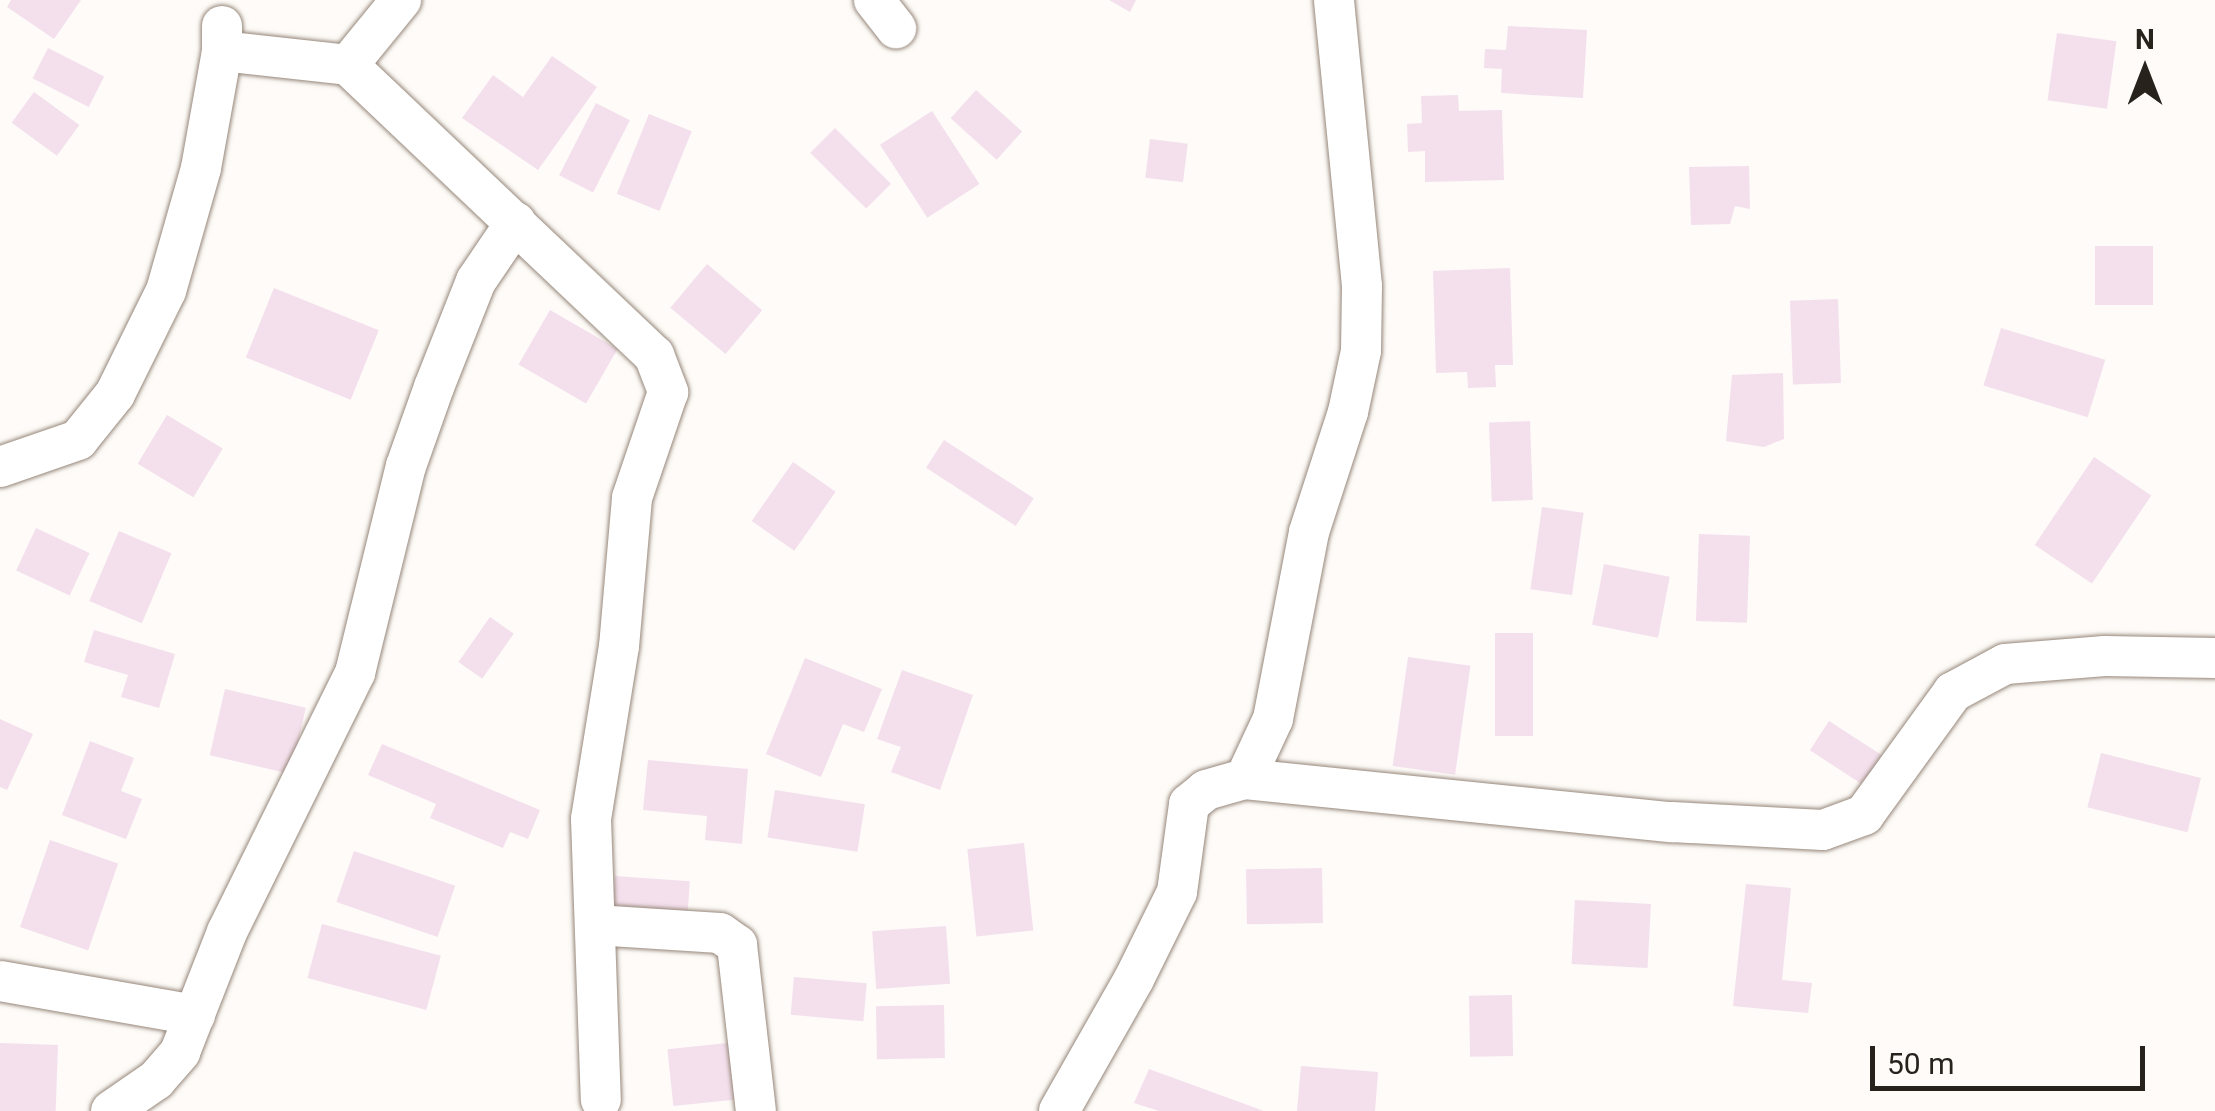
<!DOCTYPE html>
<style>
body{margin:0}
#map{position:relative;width:2215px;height:1111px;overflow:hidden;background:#fefbf8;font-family:Roboto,sans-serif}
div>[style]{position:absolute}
.building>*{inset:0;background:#f4e0ed;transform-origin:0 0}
.roads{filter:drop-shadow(0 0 2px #96877a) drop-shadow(0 0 2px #96877a)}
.minor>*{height:40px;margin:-20px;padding:0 20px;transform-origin:20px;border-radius:20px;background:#fff}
span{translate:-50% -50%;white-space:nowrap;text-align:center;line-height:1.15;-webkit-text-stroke:8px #fefbf8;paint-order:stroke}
.north{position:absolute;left:2095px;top:20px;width:100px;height:100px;-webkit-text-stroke:8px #fefbf8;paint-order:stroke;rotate:0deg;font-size:28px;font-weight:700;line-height:40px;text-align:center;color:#28221d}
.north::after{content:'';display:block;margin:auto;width:35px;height:45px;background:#28221d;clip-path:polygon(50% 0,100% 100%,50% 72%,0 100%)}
.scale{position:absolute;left:1870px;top:1046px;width:275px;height:45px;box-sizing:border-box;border:5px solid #28221d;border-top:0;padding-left:12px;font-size:30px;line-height:35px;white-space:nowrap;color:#28221d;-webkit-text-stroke:8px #fefbf8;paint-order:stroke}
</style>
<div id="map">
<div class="building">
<div style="clip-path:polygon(11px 0,81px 0,54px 39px,7px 7px)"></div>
<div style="clip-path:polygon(1109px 0,1136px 0,1130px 12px)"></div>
<div style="clip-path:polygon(1508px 26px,1587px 30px,1583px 98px,1501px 93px,1502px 69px,1484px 68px,1485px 49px,1506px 50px)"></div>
<div style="left:2057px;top:33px;width:60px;height:68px;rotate:8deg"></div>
<div style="left:48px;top:48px;width:63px;height:34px;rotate:27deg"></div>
<div style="clip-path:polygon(552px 56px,597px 87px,538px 170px,462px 118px,493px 75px,523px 97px)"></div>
<div style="left:976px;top:90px;width:62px;height:38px;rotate:42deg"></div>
<div style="left:34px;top:92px;width:56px;height:38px;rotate:36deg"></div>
<div style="clip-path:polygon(1458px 95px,1459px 111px,1502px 110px,1504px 180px,1425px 182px,1425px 151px,1408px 152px,1407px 124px,1422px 123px,1421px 96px)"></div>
<div style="left:596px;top:103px;width:38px;height:81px;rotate:27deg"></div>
<div style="left:932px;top:111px;width:87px;height:62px;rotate:57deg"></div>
<div style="left:649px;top:114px;width:46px;height:86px;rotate:22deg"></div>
<div style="left:835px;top:128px;width:79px;height:35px;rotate:45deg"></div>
<div style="left:1150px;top:139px;width:38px;height:39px;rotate:7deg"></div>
<div style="clip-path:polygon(1749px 166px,1750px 209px,1735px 206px,1730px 224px,1691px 225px,1689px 167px)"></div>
<div style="left:2095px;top:246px;width:58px;height:59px"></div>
<div style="left:707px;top:264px;width:72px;height:57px;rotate:40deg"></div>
<div style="clip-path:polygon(1510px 268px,1513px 365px,1495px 365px,1496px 387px,1468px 388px,1467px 372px,1436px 373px,1433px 271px)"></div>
<div style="left:274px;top:288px;width:113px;height:75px;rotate:22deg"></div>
<div style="left:1838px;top:299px;width:84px;height:48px;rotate:88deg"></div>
<div style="left:550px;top:310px;width:78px;height:63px;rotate:30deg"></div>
<div style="left:2001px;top:328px;width:109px;height:60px;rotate:17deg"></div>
<div style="clip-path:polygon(1783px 373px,1784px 439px,1764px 447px,1726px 441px,1732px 375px)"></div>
<div style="left:167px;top:415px;width:65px;height:57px;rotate:31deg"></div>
<div style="left:1530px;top:421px;width:79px;height:41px;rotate:88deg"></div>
<div style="left:944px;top:440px;width:107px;height:33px;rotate:33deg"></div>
<div style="left:2094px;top:457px;width:69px;height:106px;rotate:34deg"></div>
<div style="left:793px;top:462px;width:52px;height:72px;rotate:35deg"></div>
<div style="left:1542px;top:507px;width:42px;height:83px;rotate:8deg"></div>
<div style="left:36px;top:528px;width:59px;height:47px;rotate:25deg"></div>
<div style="left:119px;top:531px;width:57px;height:76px;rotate:23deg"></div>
<div style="left:1699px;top:534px;width:51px;height:87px;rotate:2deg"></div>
<div style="left:1604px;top:564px;width:67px;height:62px;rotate:11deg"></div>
<div style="left:490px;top:617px;width:29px;height:55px;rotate:35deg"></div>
<div style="clip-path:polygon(94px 630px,175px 654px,159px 708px,121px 697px,128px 675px,84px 662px)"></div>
<div style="left:1495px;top:633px;width:38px;height:103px"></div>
<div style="left:1408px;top:657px;width:63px;height:110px;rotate:8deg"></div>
<div style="clip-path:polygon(805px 658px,882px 689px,864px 732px,843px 724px,821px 777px,766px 754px)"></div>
<div style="clip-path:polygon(902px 670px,973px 695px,940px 790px,891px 772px,901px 747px,877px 739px)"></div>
<div style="left:225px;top:689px;width:83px;height:68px;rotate:13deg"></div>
<div style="clip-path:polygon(0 719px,33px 734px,7px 790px,0 787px)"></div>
<div style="left:1829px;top:721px;width:64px;height:35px;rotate:33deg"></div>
<div style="clip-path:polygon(90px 741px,134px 758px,121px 791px,142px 799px,126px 839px,62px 815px)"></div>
<div style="clip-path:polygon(382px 744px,540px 810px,528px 839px,510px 832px,503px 848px,430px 818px,436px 804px,368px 775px)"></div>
<div style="left:2101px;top:753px;width:103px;height:56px;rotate:14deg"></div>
<div style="clip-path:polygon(648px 760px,748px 769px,742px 844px,705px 840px,707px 816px,643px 810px)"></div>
<div style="left:775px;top:790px;width:91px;height:48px;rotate:9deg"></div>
<div style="left:50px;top:840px;width:72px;height:92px;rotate:19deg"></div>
<div style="left:1024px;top:843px;width:88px;height:57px;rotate:84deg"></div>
<div style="left:354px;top:851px;width:107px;height:54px;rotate:19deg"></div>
<div style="left:1322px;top:868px;width:55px;height:76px;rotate:89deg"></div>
<div style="left:615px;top:876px;width:75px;height:30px;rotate:4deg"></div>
<div style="clip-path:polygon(1746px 884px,1791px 888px,1782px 980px,1812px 983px,1808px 1013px,1733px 1006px)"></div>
<div style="left:1575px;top:900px;width:76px;height:64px;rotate:3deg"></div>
<div style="left:322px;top:924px;width:123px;height:56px;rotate:15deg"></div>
<div style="left:946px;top:926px;width:58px;height:74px;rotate:86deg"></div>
<div style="left:794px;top:977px;width:73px;height:38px;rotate:5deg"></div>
<div style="left:1512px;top:995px;width:61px;height:43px;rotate:89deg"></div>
<div style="left:944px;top:1005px;width:53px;height:68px;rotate:89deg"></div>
<div style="left:747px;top:1041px;width:57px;height:80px;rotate:84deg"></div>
<div style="left:0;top:1043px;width:58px;height:68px;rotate:2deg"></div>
<div style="clip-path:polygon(1301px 1066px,1378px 1072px,1375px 1111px,1297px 1111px)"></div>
<div style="clip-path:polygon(1149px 1069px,1264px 1111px,1159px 1111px,1134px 1103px)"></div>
</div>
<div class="roads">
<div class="minor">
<div style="left:874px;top:0;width:36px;rotate:52deg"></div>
<div style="left:222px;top:51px;width:127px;rotate:6.3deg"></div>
<div style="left:348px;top:65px;width:422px;rotate:43.5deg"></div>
<div style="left:654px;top:355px;width:40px;rotate:69deg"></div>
<div style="left:668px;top:392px;width:112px;rotate:108.8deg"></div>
<div style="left:632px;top:498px;width:149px;rotate:95deg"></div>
<div style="left:619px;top:646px;width:175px;rotate:99.2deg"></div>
<div style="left:591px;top:819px;width:281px;rotate:88deg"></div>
<div style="left:348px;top:65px;width:84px;rotate:-50.8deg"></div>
<div style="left:0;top:467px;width:83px;rotate:-19.1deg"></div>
<div style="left:78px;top:440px;width:59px;rotate:-51.2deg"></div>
<div style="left:115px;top:394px;width:115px;rotate:-63.7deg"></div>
<div style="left:166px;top:291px;width:128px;rotate:-74.1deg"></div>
<div style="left:201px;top:168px;width:119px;rotate:-79.8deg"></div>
<div style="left:222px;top:51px;width:25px;rotate:-90deg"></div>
<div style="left:1245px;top:779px;width:66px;rotate:-65deg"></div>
<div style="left:1273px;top:719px;width:190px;rotate:-79.1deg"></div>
<div style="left:1309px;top:532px;width:126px;rotate:-72deg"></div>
<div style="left:1348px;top:412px;width:62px;rotate:-78deg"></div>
<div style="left:1361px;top:351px;width:65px;rotate:-89.1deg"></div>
<div style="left:1362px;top:286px;width:287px;rotate:-95.6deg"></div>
<div style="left:595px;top:925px;width:125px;rotate:3.7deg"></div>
<div style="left:720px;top:933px;width:21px;rotate:35deg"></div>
<div style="left:737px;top:945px;width:167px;rotate:83.5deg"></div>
<div style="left:0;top:981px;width:198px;rotate:9.9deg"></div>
<div style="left:111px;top:1111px;width:55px;rotate:-34.6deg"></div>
<div style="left:156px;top:1080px;width:37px;rotate:-49deg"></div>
<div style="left:180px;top:1052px;width:129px;rotate:-68.6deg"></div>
<div style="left:227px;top:932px;width:289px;rotate:-63.7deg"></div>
<div style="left:355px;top:673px;width:213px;rotate:-76.2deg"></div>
<div style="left:406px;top:466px;width:84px;rotate:-70.5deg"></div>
<div style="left:434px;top:387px;width:114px;rotate:-68.4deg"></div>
<div style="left:476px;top:281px;width:71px;rotate:-55.9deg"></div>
<div style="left:1059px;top:1111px;width:152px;rotate:-60.4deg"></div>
<div style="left:1134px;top:979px;width:97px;rotate:-63.7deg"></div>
<div style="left:1177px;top:892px;width:89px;rotate:-82.2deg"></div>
<div style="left:1189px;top:804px;width:22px;rotate:-39deg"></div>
<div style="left:1206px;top:790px;width:41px;rotate:-15.8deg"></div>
<div style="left:1245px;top:779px;width:429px;rotate:5.8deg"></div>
<div style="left:1672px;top:822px;width:151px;rotate:3deg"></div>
<div style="left:1823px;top:830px;width:44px;rotate:-20.1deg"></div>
<div style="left:1864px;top:815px;width:152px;rotate:-54.1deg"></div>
<div style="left:1953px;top:692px;width:59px;rotate:-28.3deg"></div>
<div style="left:2005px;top:664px;width:100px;rotate:-4.6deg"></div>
<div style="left:2105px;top:656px;width:110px;rotate:1deg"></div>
</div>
</div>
<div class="north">N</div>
<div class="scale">50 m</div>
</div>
